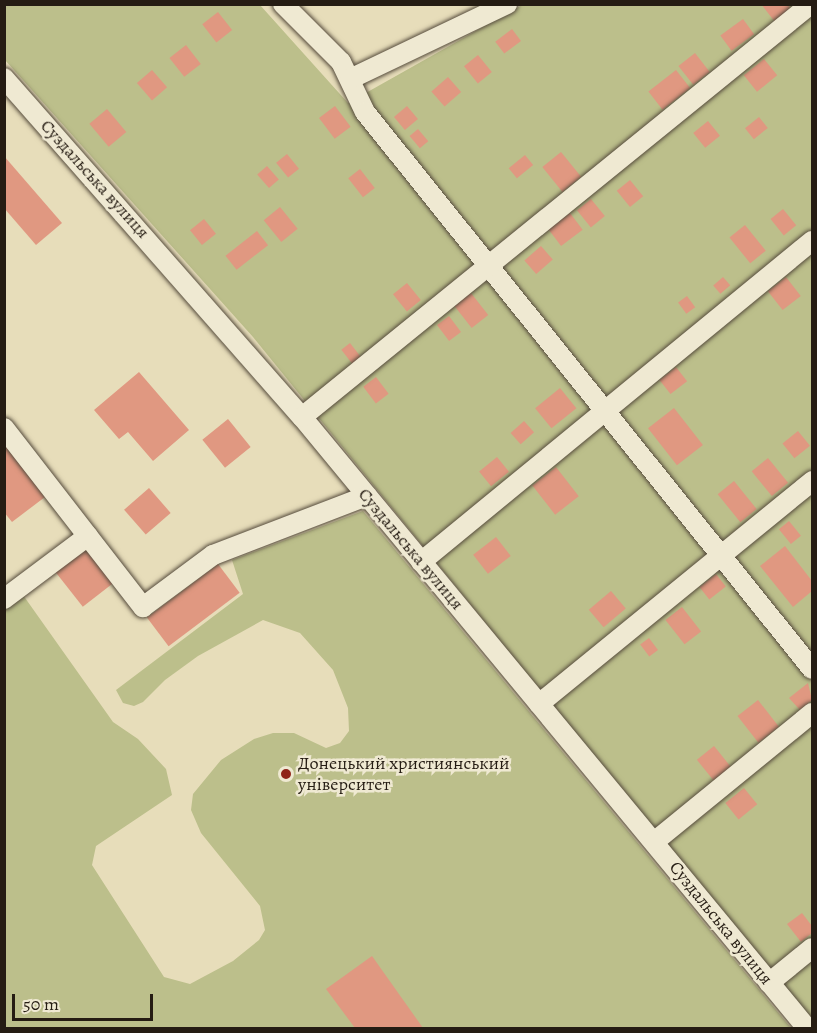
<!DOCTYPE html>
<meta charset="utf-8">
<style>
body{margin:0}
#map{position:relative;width:817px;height:1033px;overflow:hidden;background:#e7ddba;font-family:Alegreya,serif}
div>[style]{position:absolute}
.green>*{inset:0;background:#bcbf8b}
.building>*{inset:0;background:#e09881;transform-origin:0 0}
.roads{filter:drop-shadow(0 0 2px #564c3d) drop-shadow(0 0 2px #564c3d)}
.minor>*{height:20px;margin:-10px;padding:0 10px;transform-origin:10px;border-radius:10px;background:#efe9d2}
.dots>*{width:16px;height:16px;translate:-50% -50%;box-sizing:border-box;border:3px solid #efe9d2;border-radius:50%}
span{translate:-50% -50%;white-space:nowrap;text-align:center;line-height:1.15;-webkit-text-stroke:5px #efe9d2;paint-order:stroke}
.street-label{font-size:18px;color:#251c13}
.poi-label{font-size:18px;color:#251c13}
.left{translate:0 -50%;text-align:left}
.frame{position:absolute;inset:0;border:6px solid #251c13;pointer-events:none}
.scale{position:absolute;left:12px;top:994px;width:141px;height:27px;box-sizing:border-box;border:3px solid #251c13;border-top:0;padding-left:8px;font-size:18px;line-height:21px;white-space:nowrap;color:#251c13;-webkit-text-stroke:4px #efe9d2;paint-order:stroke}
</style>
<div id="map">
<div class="green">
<div style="clip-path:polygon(4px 5px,260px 5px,348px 103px,522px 5px,812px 5px,812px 1025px,253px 337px,5px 60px)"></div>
<div style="clip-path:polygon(363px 511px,791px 1028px,5px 1028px,5px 609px,23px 595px,113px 722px,138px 739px,166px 769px,172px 795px,96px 846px,92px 865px,164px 977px,190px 984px,233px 961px,259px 940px,265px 930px,260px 906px,201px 833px,191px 810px,193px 794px,221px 760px,254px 739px,273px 733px,294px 733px,326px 748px,340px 743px,349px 731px,348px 708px,333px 670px,300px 633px,263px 620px,198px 656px,165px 680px,143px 702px,134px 706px,123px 703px,116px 690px,243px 594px,232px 560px)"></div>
</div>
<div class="building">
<div style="clip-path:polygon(761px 4px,787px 4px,791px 9px,775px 22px)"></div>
<div style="left:218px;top:12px;width:23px;height:20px;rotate:52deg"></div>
<div style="left:743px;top:19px;width:19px;height:28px;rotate:54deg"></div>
<div style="left:512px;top:29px;width:15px;height:21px;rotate:53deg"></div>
<div style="left:186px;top:45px;width:24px;height:21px;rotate:52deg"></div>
<div style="left:695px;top:53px;width:24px;height:21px;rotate:52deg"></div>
<div style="left:478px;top:55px;width:22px;height:18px;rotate:51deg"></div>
<div style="left:764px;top:59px;width:21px;height:26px;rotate:51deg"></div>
<div style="left:152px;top:70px;width:23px;height:20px;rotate:49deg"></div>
<div style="left:676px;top:70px;width:23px;height:35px;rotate:52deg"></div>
<div style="left:448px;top:77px;width:20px;height:22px;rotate:49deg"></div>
<div style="left:335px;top:106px;width:26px;height:20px;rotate:53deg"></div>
<div style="left:407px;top:106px;width:17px;height:17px;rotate:50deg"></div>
<div style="left:107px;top:109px;width:30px;height:23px;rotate:50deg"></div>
<div style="left:759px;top:117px;width:14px;height:18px;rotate:51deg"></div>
<div style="left:708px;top:121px;width:19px;height:19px;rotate:51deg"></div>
<div style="left:418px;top:129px;width:16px;height:11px;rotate:50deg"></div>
<div style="left:561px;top:152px;width:32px;height:24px;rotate:51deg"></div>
<div style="left:287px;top:154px;width:19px;height:14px;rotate:51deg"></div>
<div style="left:525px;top:155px;width:13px;height:21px;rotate:51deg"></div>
<div style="clip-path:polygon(4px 156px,62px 223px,36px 245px,4px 208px)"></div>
<div style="left:267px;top:166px;width:18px;height:13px;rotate:49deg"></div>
<div style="left:360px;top:169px;width:24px;height:15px;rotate:52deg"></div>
<div style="left:630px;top:180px;width:21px;height:17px;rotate:51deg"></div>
<div style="left:591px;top:199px;width:22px;height:18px;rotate:51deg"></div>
<div style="left:280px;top:207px;width:28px;height:21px;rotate:51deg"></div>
<div style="left:783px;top:209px;width:21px;height:16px;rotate:51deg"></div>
<div style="left:570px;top:213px;width:21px;height:27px;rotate:53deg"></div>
<div style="left:204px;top:219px;width:19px;height:18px;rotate:51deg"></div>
<div style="left:745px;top:225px;width:33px;height:20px;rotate:51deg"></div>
<div style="left:257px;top:231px;width:18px;height:40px;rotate:52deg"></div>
<div style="left:541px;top:246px;width:18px;height:22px;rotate:49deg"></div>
<div style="left:723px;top:277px;width:11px;height:13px;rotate:49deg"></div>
<div style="left:786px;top:277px;width:24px;height:23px;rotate:52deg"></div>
<div style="left:407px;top:283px;width:22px;height:18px;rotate:51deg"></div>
<div style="left:471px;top:293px;width:28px;height:21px;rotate:52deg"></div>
<div style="left:687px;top:296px;width:14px;height:11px;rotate:54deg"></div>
<div style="left:449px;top:316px;width:20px;height:15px;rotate:53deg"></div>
<div style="left:350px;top:343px;width:18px;height:11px;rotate:52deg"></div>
<div style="left:676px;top:367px;width:18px;height:21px;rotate:52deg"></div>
<div style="clip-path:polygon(139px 372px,189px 430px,153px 461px,128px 432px,119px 439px,94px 410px)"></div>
<div style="left:376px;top:377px;width:21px;height:16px;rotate:53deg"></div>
<div style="left:560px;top:388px;width:26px;height:32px;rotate:51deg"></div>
<div style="left:674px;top:408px;width:47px;height:33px;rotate:52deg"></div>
<div style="left:228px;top:419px;width:36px;height:33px;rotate:51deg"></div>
<div style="left:524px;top:421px;width:15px;height:18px;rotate:48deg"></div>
<div style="left:798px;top:431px;width:19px;height:20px;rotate:51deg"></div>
<div style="clip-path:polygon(4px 444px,45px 497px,12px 522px,4px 512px)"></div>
<div style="left:497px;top:457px;width:19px;height:23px;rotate:51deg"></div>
<div style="left:768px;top:458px;width:32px;height:21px;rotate:51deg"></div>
<div style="left:556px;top:467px;width:37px;height:30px;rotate:52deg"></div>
<div style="left:734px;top:481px;width:36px;height:21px;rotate:51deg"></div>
<div style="left:149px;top:488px;width:33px;height:33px;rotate:49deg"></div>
<div style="left:789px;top:521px;width:19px;height:13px;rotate:51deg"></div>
<div style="left:496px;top:537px;width:24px;height:29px;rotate:52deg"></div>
<div style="left:86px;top:546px;width:46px;height:40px;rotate:52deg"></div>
<div style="clip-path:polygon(785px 546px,812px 581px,812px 591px,793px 607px,760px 566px)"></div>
<div style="left:218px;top:564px;width:36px;height:89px;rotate:53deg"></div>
<div style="left:716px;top:574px;width:16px;height:21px;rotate:52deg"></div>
<div style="left:611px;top:591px;width:23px;height:29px;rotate:50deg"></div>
<div style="left:682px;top:607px;width:31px;height:21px;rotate:52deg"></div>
<div style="left:649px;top:638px;width:15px;height:11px;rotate:53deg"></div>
<div style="clip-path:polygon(808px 683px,812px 700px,800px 710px,789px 698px)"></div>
<div style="left:758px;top:700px;width:34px;height:26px;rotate:52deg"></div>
<div style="left:714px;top:746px;width:27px;height:22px;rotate:51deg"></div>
<div style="left:744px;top:788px;width:21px;height:24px;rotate:51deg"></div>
<div style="clip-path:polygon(802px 913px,812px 926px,812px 933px,801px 942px,787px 924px)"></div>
<div style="clip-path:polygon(372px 956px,423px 1028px,355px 1028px,326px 989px)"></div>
</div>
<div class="roads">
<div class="minor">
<div style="left:283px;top:4px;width:82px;rotate:45deg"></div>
<div style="left:341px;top:62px;width:55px;rotate:64.4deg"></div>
<div style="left:365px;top:112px;width:714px;rotate:51.25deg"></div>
<div style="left:4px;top:78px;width:451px;rotate:48.7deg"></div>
<div style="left:302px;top:417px;width:793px;rotate:50.43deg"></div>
<div style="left:350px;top:79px;width:174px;rotate:-25.5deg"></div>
<div style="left:302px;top:417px;width:655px;rotate:-39.06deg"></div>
<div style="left:4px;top:428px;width:227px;rotate:52.2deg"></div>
<div style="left:143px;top:607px;width:87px;rotate:-36.6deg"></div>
<div style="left:213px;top:555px;width:165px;rotate:-21deg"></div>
<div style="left:421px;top:562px;width:506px;rotate:-39.39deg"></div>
<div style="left:4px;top:599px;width:105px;rotate:-36.9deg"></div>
<div style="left:539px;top:704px;width:353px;rotate:-39.2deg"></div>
<div style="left:654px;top:842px;width:204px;rotate:-39.2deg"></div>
<div style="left:769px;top:983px;width:55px;rotate:-39.1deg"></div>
</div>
</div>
<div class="dots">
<div style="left:286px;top:774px;background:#8f2418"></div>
</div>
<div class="street-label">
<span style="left:95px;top:179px;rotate:48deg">Суздальська вулиця</span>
<span style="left:411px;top:549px;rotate:50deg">Суздальська вулиця</span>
<span style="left:721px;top:923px;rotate:51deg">Суздальська вулиця</span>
</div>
<div class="poi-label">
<span class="left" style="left:298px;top:774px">Донецький християнський<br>університет</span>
</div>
<div class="frame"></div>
<div class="scale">50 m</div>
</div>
